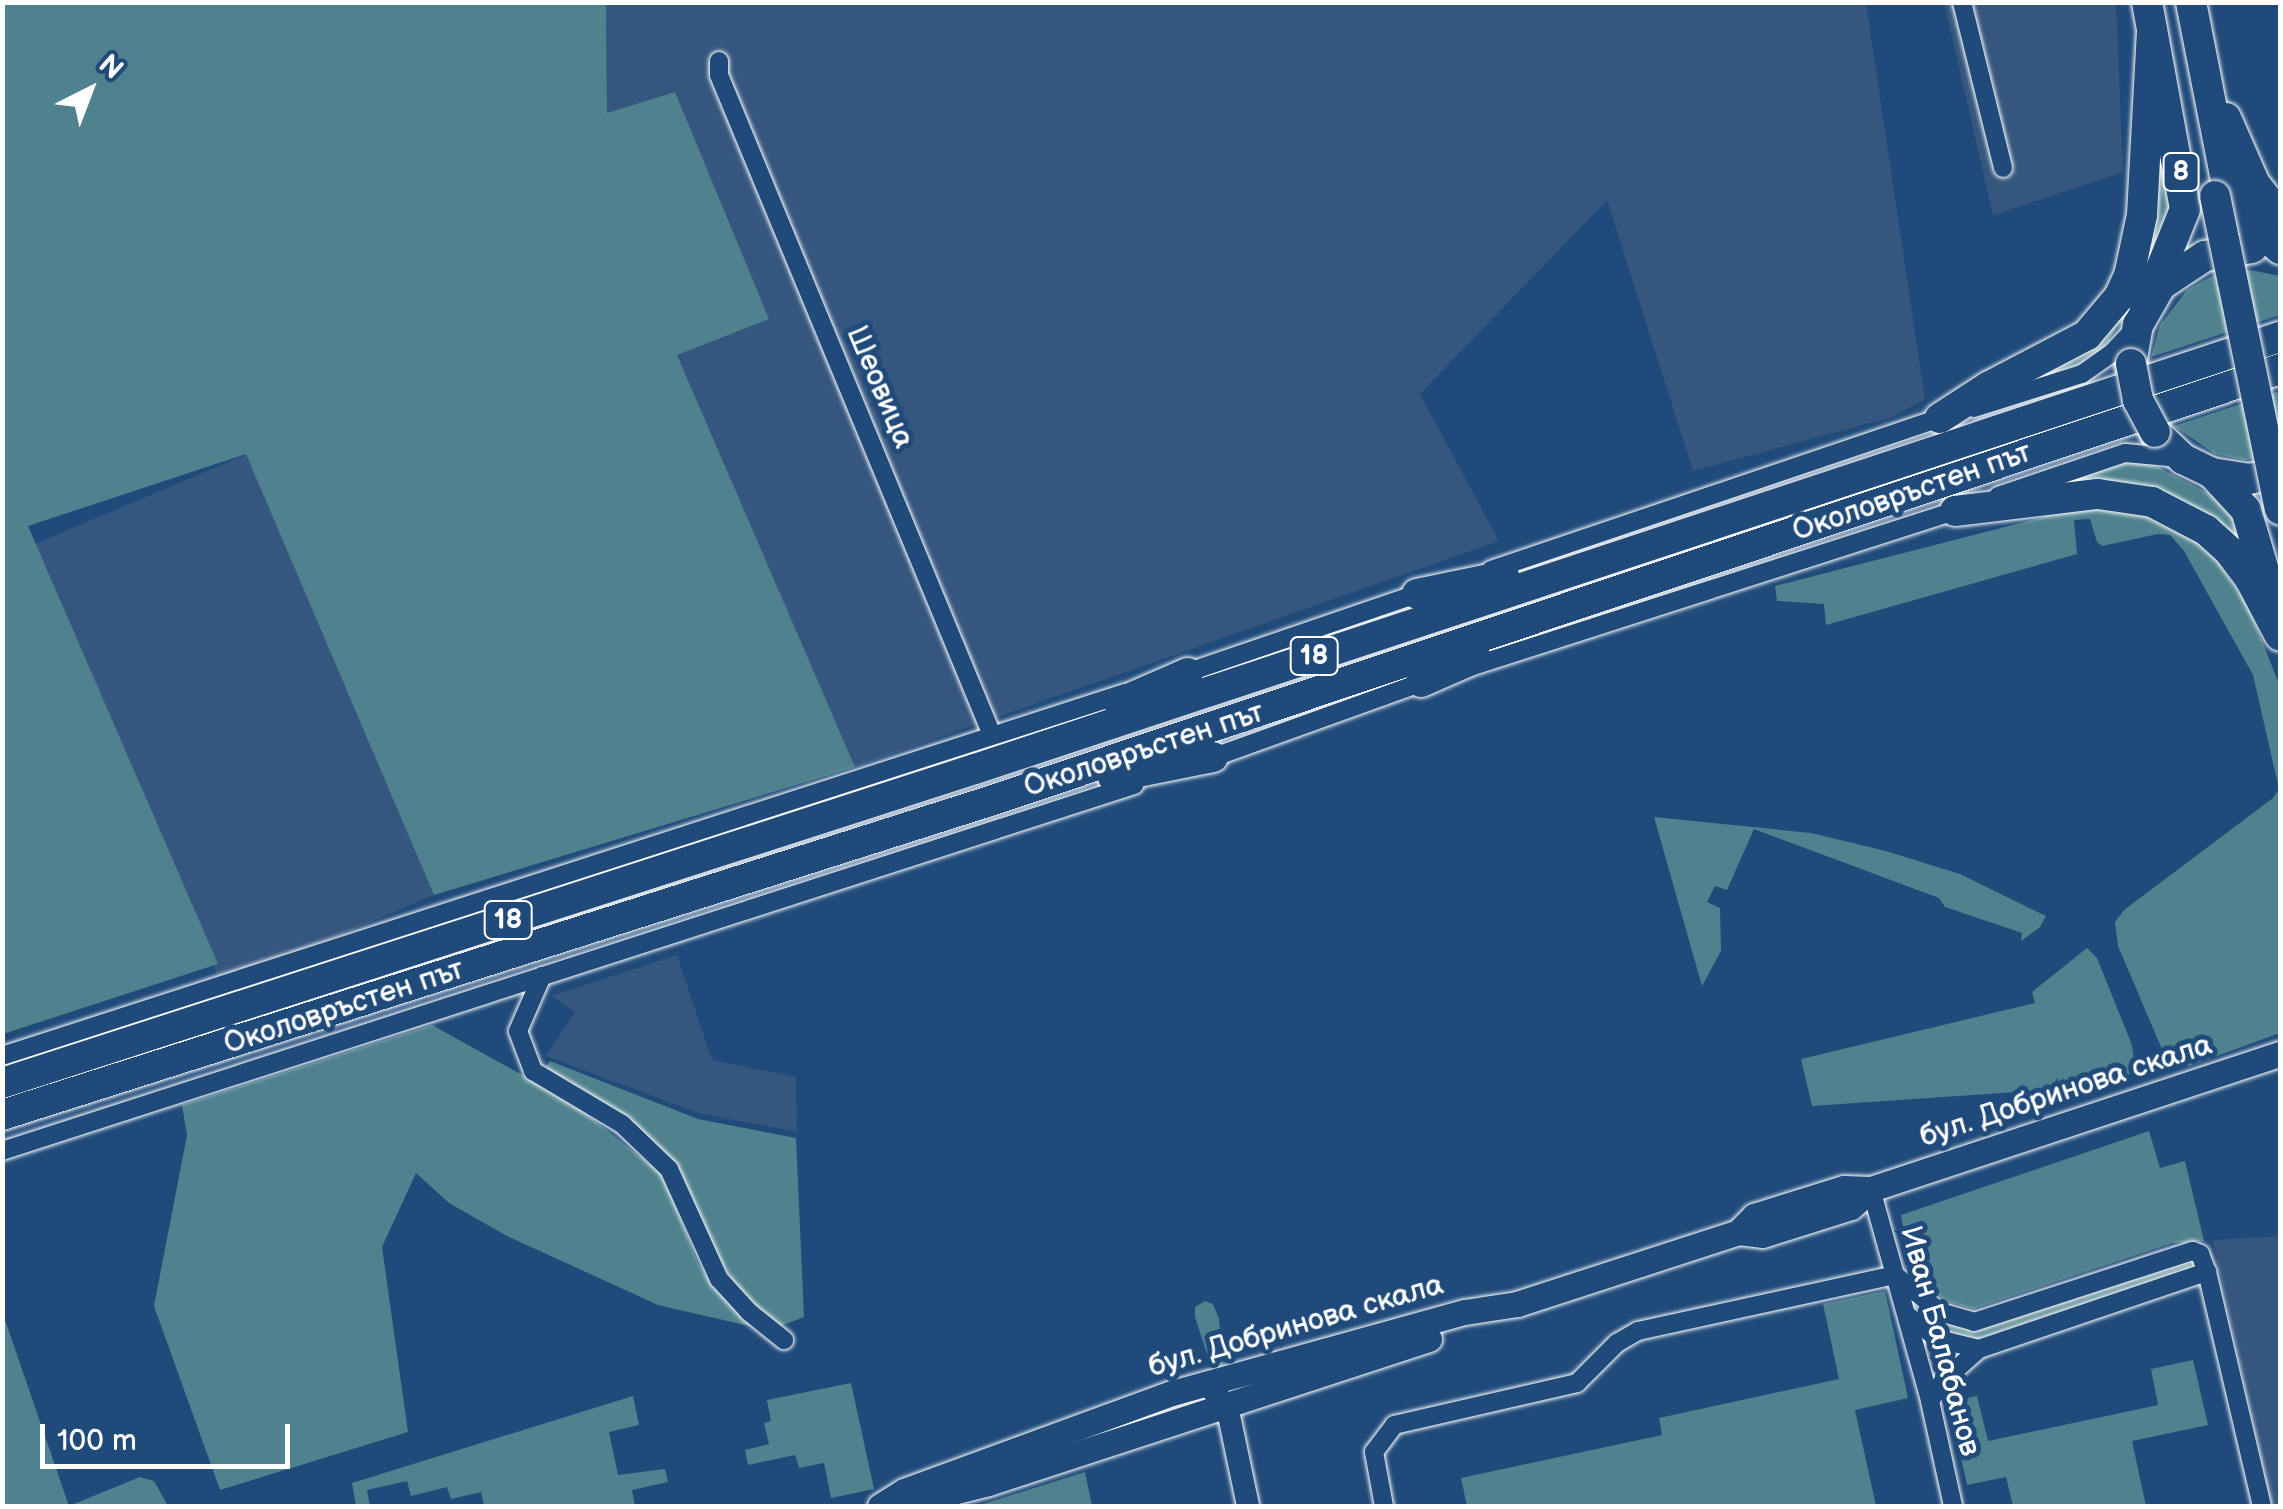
<!DOCTYPE html>
<meta charset="utf-8">
<style>
body{margin:0}
#map{position:relative;width:2283px;height:1509px;overflow:hidden;background:#1f4a7a;font-family:"Balsamiq Sans",sans-serif}
div>[style]{position:absolute}
.built>*{inset:0;background:#35567e;transform-origin:0 0}
.green>*{inset:0;background:#4f828e}
.roads{filter:drop-shadow(0 0 2px #fff) drop-shadow(0 0 2px #fff)}
.minor>*{height:18px;margin:-9px;padding:0 9px;transform-origin:9px;border-radius:9px;background:#1f4a7a}
.tertiary>*{height:22px;margin:-11px;padding:0 11px;transform-origin:11px;border-radius:11px;background:#1f4a7a}
.secondary>*{height:25px;margin:-12.5px;padding:0 12.5px;transform-origin:12.5px;border-radius:12.5px;background:#1f4a7a}
.primary>*{height:30px;margin:-15px;padding:0 15px;transform-origin:15px;border-radius:15px;background:#1f4a7a}
.trunk>*{height:30px;margin:-15px;padding:0 15px;transform-origin:15px;border-radius:15px;background:#1f4a7a}
.bridges{filter:drop-shadow(0 0 2px #fff) drop-shadow(0 0 2px #fff)}
.primary-bridge>*{height:30px;margin:-15px;padding:0 15px;transform-origin:15px;border-radius:15px;background:#1f4a7a}
span{translate:-50% -50%;white-space:nowrap;text-align:center;line-height:1.15;-webkit-text-stroke:10px #1f4a7a;paint-order:stroke}
.shield-label span{padding:2px 8px;background:#1f4a7a;border:2px solid;border-radius:8px;-webkit-text-stroke-width:0}
.shield-label{font-size:28px;color:#fff;font-weight:700}
.street-label{font-size:30px;color:#fff}
.frame{position:absolute;inset:0;border:5px solid #fff;pointer-events:none}
.north{position:absolute;left:40px;top:40px;width:100px;height:100px;-webkit-text-stroke:8px #1f4a7a;paint-order:stroke;rotate:42deg;font-size:28px;font-weight:700;line-height:40px;text-align:center;color:#fff}
.north::after{content:'';display:block;margin:auto;width:35px;height:45px;background:#fff;clip-path:polygon(50% 0,100% 100%,50% 72%,0 100%)}
.scale{position:absolute;left:40px;top:1424px;width:250px;height:45px;box-sizing:border-box;border:5px solid #fff;border-top:0;padding-left:12px;font-size:30px;line-height:35px;white-space:nowrap;color:#fff;-webkit-text-stroke:8px #1f4a7a;paint-order:stroke}
</style>
<div id="map">
<div class="built">
<div style="clip-path:polygon(606px 3px,1866px 3px,1925px 399px,1892px 417px,1693px 471px,1607px 200px,1420px 394px,1499px 541px,855px 767px,676px 354px,768px 319px,607px 113px)"></div>
<div style="clip-path:polygon(1944px 3px,2116px 3px,2123px 172px,1993px 215px)"></div>
<div style="left:247px;top:454px;width:479px;height:231px;rotate:67deg"></div>
<div style="clip-path:polygon(677px 955px,712px 1060px,796px 1077px,797px 1132px,698px 1113px,546px 1056px,575px 1012px,551px 996px)"></div>
<div style="clip-path:polygon(2280px 1236px,2280px 1506px,2272px 1506px,2213px 1240px)"></div>
</div>
<div class="green">
<div style="clip-path:polygon(2px 3px,606px 3px,607px 113px,675px 92px,769px 319px,677px 355px,855px 767px,434px 895px,246px 454px,28px 526px,218px 964px,3px 1034px)"></div>
<div style="clip-path:polygon(2155px 101px,2178px 194px,2161px 250px,2107px 344px,2089px 361px,2001px 392px,2104px 331px)"></div>
<div style="clip-path:polygon(2250px 270px,2280px 276px,2280px 315px,2151px 357px,2160px 325px,2187px 290px,2212px 276px)"></div>
<div style="clip-path:polygon(2280px 391px,2280px 453px,2245px 460px,2215px 454px,2174px 426px)"></div>
<div style="clip-path:polygon(2141px 458px,2229px 504px,2260px 573px,2203px 521px,2030px 490px,2112px 462px)"></div>
<div style="clip-path:polygon(2114px 507px,2149px 515px,2197px 542px,2214px 556px,2249px 607px,2280px 687px,2280px 1033px,2189px 1066px,2170px 1062px,2164px 1054px,2118px 946px,2115px 922px,2124px 910px,2273px 798px,2279px 789px,2253px 675px,2184px 551px,2170px 535px,2158px 534px,2102px 546px,2097px 542px,2090px 519px,2074px 520px,2077px 554px,1826px 625px,1824px 604px,1777px 601px,1775px 586px,2071px 510px)"></div>
<div style="clip-path:polygon(1654px 817px,1811px 833px,1886px 851px,1960px 874px,2046px 916px,2040px 927px,2021px 941px,2022px 933px,1945px 907px,1939px 898px,1754px 829px,1727px 890px,1715px 886px,1707px 902px,1720px 908px,1721px 951px,1702px 986px)"></div>
<div style="clip-path:polygon(2087px 948px,2097px 958px,2132px 1045px,2135px 1069px,2119px 1084px,2038px 1109px,2031px 1091px,1812px 1106px,1801px 1059px,2035px 1003px,2032px 992px)"></div>
<div style="clip-path:polygon(432px 1025px,571px 1102px,663px 1175px,697px 1261px,714px 1288px,758px 1328px,658px 1305px,507px 1236px,449px 1203px,416px 1173px,382px 1247px,408px 1432px,220px 1490px,154px 1306px,187px 1135px,182px 1105px)"></div>
<div style="clip-path:polygon(550px 1061px,698px 1119px,796px 1138px,804px 1317px,778px 1327px,740px 1292px,709px 1242px,675px 1164px,635px 1124px,550px 1073px,546px 1067px)"></div>
<div style="clip-path:polygon(2149px 1131px,2160px 1168px,2185px 1161px,2204px 1241px,2172px 1243px,1973px 1309px,1946px 1301px,1911px 1272px,1901px 1215px)"></div>
<div style="clip-path:polygon(2187px 1259px,2191px 1269px,1975px 1340px,1931px 1327px,1936px 1319px,1974px 1329px)"></div>
<div style="clip-path:polygon(1885px 1291px,1908px 1398px,1855px 1410px,1876px 1506px,1467px 1506px,1461px 1478px,1662px 1435px,1659px 1418px,1839px 1379px,1823px 1304px)"></div>
<div style="clip-path:polygon(1205px 1301px,1213px 1304px,1219px 1319px,1224px 1370px,1213px 1373px,1195px 1317px,1195px 1307px)"></div>
<div style="clip-path:polygon(3px 1314px,69px 1506px,140px 1477px,154px 1481px,168px 1506px,3px 1506px)"></div>
<div style="clip-path:polygon(2193px 1360px,2208px 1425px,2132px 1441px,2146px 1506px,2013px 1506px,2006px 1477px,1967px 1485px,1949px 1402px,1977px 1396px,1988px 1441px,2158px 1405px,2151px 1369px)"></div>
<div style="clip-path:polygon(851px 1383px,874px 1489px,831px 1498px,824px 1463px,799px 1468px,795px 1455px,748px 1465px,745px 1450px,769px 1444px,764px 1423px,771px 1421px,767px 1400px)"></div>
<div style="clip-path:polygon(633px 1396px,639px 1425px,609px 1432px,618px 1475px,665px 1469px,668px 1482px,632px 1490px,635px 1506px,484px 1506px,481px 1492px,451px 1499px,447px 1487px,411px 1496px,407px 1481px,367px 1490px,370px 1506px,356px 1506px,352px 1483px)"></div>
<div style="clip-path:polygon(1085px 1472px,1092px 1506px,977px 1506px)"></div>
</div>
<div class="roads">
<div class="minor">
<div style="left:1962px;top:2px;width:171px;rotate:76.1deg"></div>
<div style="left:719px;top:61px;width:14px;rotate:90deg"></div>
<div style="left:719px;top:75px;width:714px;rotate:67.53deg"></div>
<div style="left:1974px;top:408px;width:113px;rotate:-17.5deg"></div>
<div style="left:2082px;top:374px;width:38px;rotate:-35deg"></div>
<div style="left:2113px;top:352px;width:33px;rotate:-47deg"></div>
<div style="left:1998px;top:496px;width:134px;rotate:-18.7deg"></div>
<div style="left:2125px;top:453px;width:55px;rotate:5.2deg"></div>
<div style="left:1491px;top:570px;width:484px;rotate:-18.7deg"></div>
<div style="left:1470px;top:667px;width:519px;rotate:-17.84deg"></div>
<div style="left:1183px;top:674px;width:254px;rotate:-18.9deg"></div>
<div style="left:1206px;top:760px;width:234px;rotate:-19.8deg"></div>
<div style="left:542px;top:976px;width:60px;rotate:113.6deg"></div>
<div style="left:518px;top:1031px;width:43px;rotate:69.4deg"></div>
<div style="left:533px;top:1071px;width:104px;rotate:30.8deg"></div>
<div style="left:622px;top:1124px;width:65px;rotate:43.8deg"></div>
<div style="left:669px;top:1169px;width:121px;rotate:65.6deg"></div>
<div style="left:719px;top:1279px;width:45px;rotate:47.7deg"></div>
<div style="left:749px;top:1312px;width:45px;rotate:38.7deg"></div>
<div style="left:2px;top:1056px;width:1180px;rotate:-17.91deg"></div>
<div style="left:2px;top:1151px;width:1190px;rotate:-17.92deg"></div>
<div style="left:1871px;top:1189px;width:220px;rotate:74.4deg"></div>
<div style="left:1930px;top:1401px;width:107px;rotate:77.6deg"></div>
<div style="left:1907px;top:1315px;width:39px;rotate:38deg"></div>
<div style="left:1938px;top:1339px;width:42px;rotate:13.7deg"></div>
<div style="left:1930px;top:1401px;width:24px;rotate:-57deg"></div>
<div style="left:1943px;top:1381px;width:48px;rotate:-41.6deg"></div>
<div style="left:1979px;top:1349px;width:241px;rotate:-18.7deg"></div>
<div style="left:1384px;top:1506px;width:55px;rotate:-100.5deg"></div>
<div style="left:1374px;top:1452px;width:34px;rotate:-53deg"></div>
<div style="left:1394px;top:1425px;width:188px;rotate:-12.9deg"></div>
<div style="left:1577px;top:1383px;width:57px;rotate:-45deg"></div>
<div style="left:1617px;top:1343px;width:24px;rotate:-30deg"></div>
<div style="left:1638px;top:1331px;width:263px;rotate:-12.3deg"></div>
<div style="left:1895px;top:1275px;width:58px;rotate:39.4deg"></div>
<div style="left:1940px;top:1312px;width:35px;rotate:16deg"></div>
<div style="left:1974px;top:1322px;width:230px;rotate:-18deg"></div>
<div style="left:2193px;top:1251px;width:8px;rotate:23deg"></div>
<div style="left:2200px;top:1254px;width:19px;rotate:69deg"></div>
<div style="left:2207px;top:1272px;width:240px;rotate:76.8deg"></div>
</div>
<div class="tertiary">
<div style="left:1206px;top:1383px;width:31px;rotate:48deg"></div>
<div style="left:1227px;top:1406px;width:102px;rotate:78.1deg"></div>
</div>
<div class="secondary">
<div style="left:1738px;top:1232px;width:24px;rotate:7deg"></div>
<div style="left:1762px;top:1235px;width:93px;rotate:-17.5deg"></div>
<div style="left:1851px;top:1207px;width:27px;rotate:-42deg"></div>
<div style="left:880px;top:1506px;width:28px;rotate:-32deg"></div>
<div style="left:904px;top:1491px;width:285px;rotate:-20.1deg"></div>
<div style="left:1172px;top:1393px;width:304px;rotate:-15.5deg"></div>
<div style="left:1465px;top:1312px;width:53px;rotate:-8.7deg"></div>
<div style="left:1517px;top:1304px;width:232px;rotate:-18deg"></div>
<div style="left:1738px;top:1232px;width:23px;rotate:-45deg"></div>
<div style="left:1754px;top:1216px;width:94px;rotate:-17.3deg"></div>
<div style="left:1844px;top:1188px;width:27px;rotate:2deg"></div>
<div style="left:1871px;top:1189px;width:431px;rotate:-18.3deg"></div>
<div style="left:896px;top:1506px;width:95px;rotate:-14deg"></div>
<div style="left:988px;top:1483px;width:464px;rotate:-18.1deg"></div>
</div>
<div class="primary">
<div style="left:2191px;top:2px;width:197px;rotate:78.9deg"></div>
<div style="left:2229px;top:195px;width:29px;rotate:56deg"></div>
<div style="left:2245px;top:219px;width:46px;rotate:40.6deg"></div>
<div style="left:2226px;top:118px;width:72px;rotate:66.3deg"></div>
<div style="left:2255px;top:184px;width:41px;rotate:52deg"></div>
<div style="left:2145px;top:308px;width:107px;rotate:-68deg"></div>
<div style="left:2185px;top:209px;width:210px;rotate:-100.4deg"></div>
<div style="left:2131px;top:364px;width:40px;rotate:-80deg"></div>
<div style="left:2138px;top:325px;width:46px;rotate:-60.1deg"></div>
<div style="left:2161px;top:285px;width:53px;rotate:-33.4deg"></div>
<div style="left:2205px;top:256px;width:48px;rotate:-9.7deg"></div>
<div style="left:1940px;top:418px;width:57px;rotate:-32.9deg"></div>
<div style="left:1988px;top:387px;width:112px;rotate:-27.7deg"></div>
<div style="left:2087px;top:335px;width:50px;rotate:-49.9deg"></div>
<div style="left:2119px;top:297px;width:23px;rotate:-65deg"></div>
<div style="left:2129px;top:276px;width:62px;rotate:-78deg"></div>
<div style="left:2142px;top:215px;width:185px;rotate:-86.9deg"></div>
<div style="left:2155px;top:432px;width:39px;rotate:44deg"></div>
<div style="left:2183px;top:459px;width:32px;rotate:26deg"></div>
<div style="left:2212px;top:473px;width:37px;rotate:9deg"></div>
<div style="left:2249px;top:479px;width:32px;rotate:-11deg"></div>
<div style="left:2212px;top:473px;width:50px;rotate:47.4deg"></div>
<div style="left:2246px;top:510px;width:92px;rotate:73.5deg"></div>
<div style="left:1955px;top:511px;width:144px;rotate:-6.8deg"></div>
<div style="left:2098px;top:494px;width:55px;rotate:8.4deg"></div>
<div style="left:2152px;top:502px;width:61px;rotate:27.4deg"></div>
<div style="left:2206px;top:530px;width:31px;rotate:42deg"></div>
<div style="left:2229px;top:551px;width:35px;rotate:53deg"></div>
<div style="left:2250px;top:579px;width:64px;rotate:62.2deg"></div>
</div>
<div class="trunk">
<div style="left:1417px;top:594px;width:89px;rotate:-11.7deg"></div>
<div style="left:1421px;top:682px;width:60px;rotate:-23.6deg"></div>
<div style="left:1119px;top:703px;width:75px;rotate:-23.5deg"></div>
<div style="left:1113px;top:777px;width:102px;rotate:-11.3deg"></div>
<div style="left:2px;top:1083px;width:1022px;rotate:-17.89deg"></div>
<div style="left:975px;top:769px;width:1375px;rotate:-18.32deg"></div>
<div style="left:2px;top:1115px;width:1034px;rotate:-17.63deg"></div>
<div style="left:987px;top:802px;width:1364px;rotate:-18.51deg"></div>
</div>
</div>
<div class="bridges">
<div class="primary-bridge">
<div style="left:2215px;top:196px;width:320px;rotate:78.3deg"></div>
<div style="left:2131px;top:364px;width:37px;rotate:79deg"></div>
<div style="left:2138px;top:400px;width:36px;rotate:62deg"></div>
</div>
</div>
<div class="shield-label">
<span style="left:2181px;top:172px">8</span>
<span style="left:1314px;top:656px">18</span>
<span style="left:508px;top:920px">18</span>
</div>
<div class="street-label">
<span style="left:880px;top:387px;rotate:67deg">Шеовица</span>
<span style="left:1912px;top:492px;rotate:-19deg">Околовръстен път</span>
<span style="left:1144px;top:750px;rotate:-18deg">Околовръстен път</span>
<span style="left:344px;top:1007px;rotate:-18deg">Околовръстен път</span>
<span style="left:2066px;top:1091px;rotate:-18deg">бул. Добринова скала</span>
<span style="left:1296px;top:1326px;rotate:-16deg">бул. Добринова скала</span>
<span style="left:1940px;top:1341px;rotate:75deg">Иван Балабанов</span>
</div>
<div class="frame"></div>
<div class="north">N</div>
<div class="scale">100 m</div>
</div>
